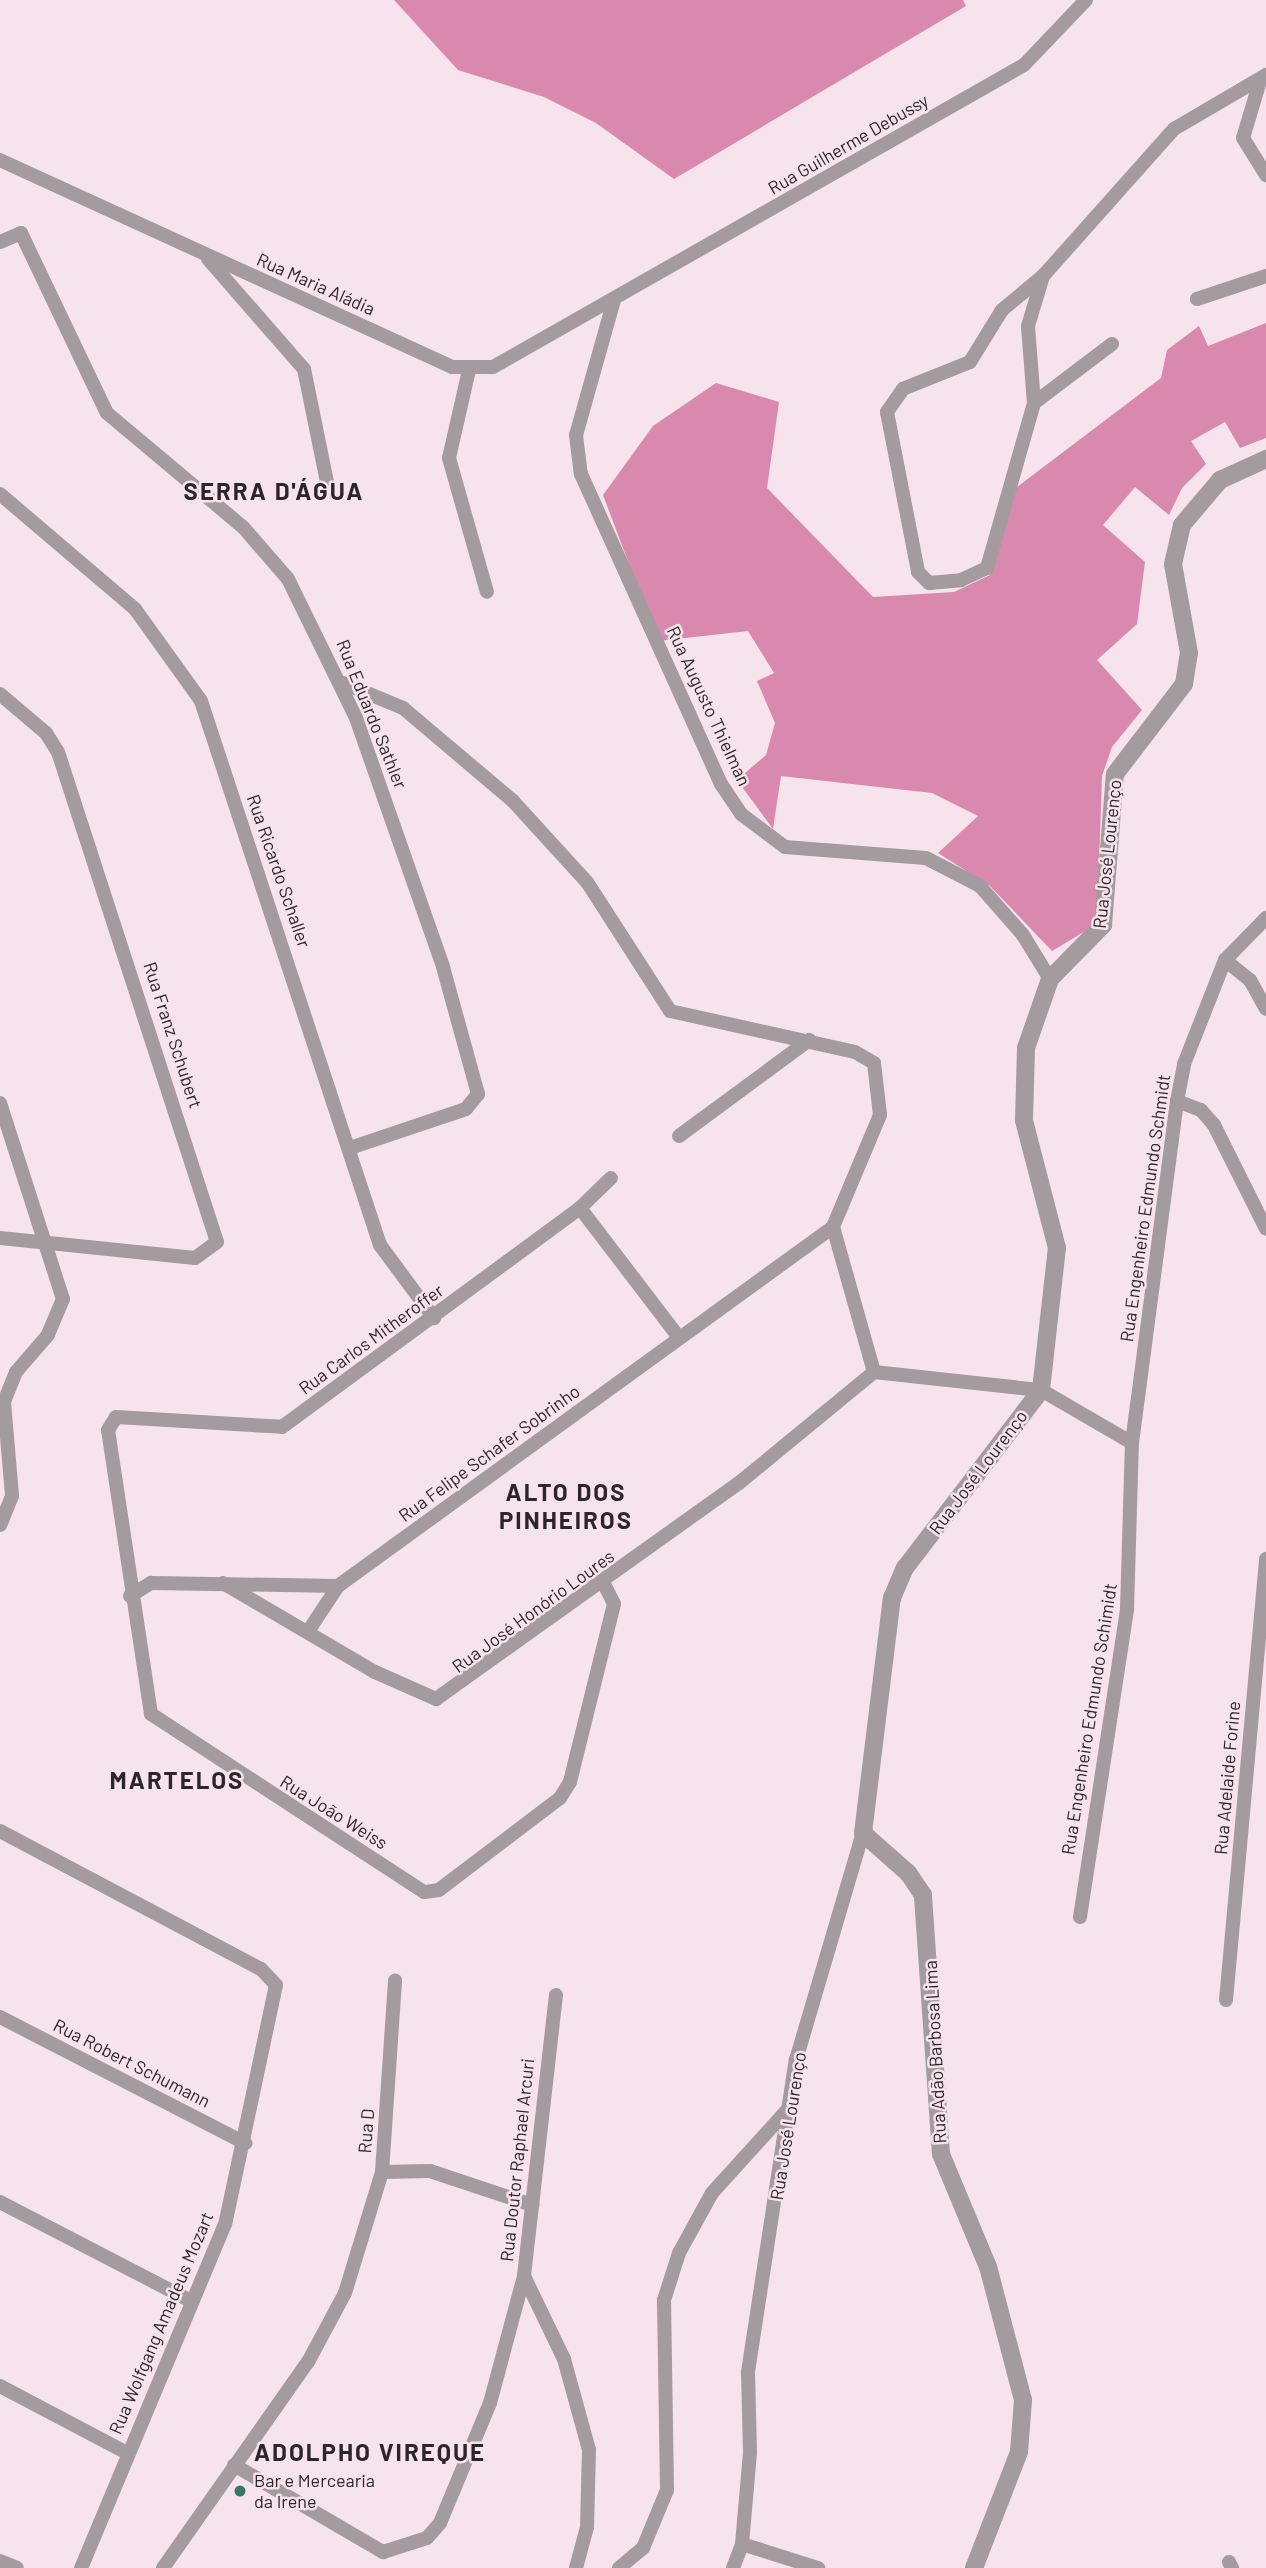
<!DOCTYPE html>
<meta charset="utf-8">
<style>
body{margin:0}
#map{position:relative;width:1266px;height:2568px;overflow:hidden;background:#f6e3eb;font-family:Barlow,sans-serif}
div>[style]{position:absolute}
.forest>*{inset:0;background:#da89ae}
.minor>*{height:14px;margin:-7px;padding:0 7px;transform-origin:7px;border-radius:7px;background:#a39b9e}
.tertiary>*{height:18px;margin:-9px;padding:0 9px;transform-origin:9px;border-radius:9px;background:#a39b9e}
.dots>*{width:19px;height:19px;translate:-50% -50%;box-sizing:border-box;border:4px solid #f6e3eb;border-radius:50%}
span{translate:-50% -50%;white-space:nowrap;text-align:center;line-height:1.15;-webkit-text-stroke:5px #f6e3eb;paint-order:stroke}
.street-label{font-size:18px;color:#2c2628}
.poi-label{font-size:18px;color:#2c2628}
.left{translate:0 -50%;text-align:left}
.district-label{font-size:24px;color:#2c2628;font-weight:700;letter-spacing:2px}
</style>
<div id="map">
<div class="forest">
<div style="clip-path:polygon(394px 0,963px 0,966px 6px,674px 179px,596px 123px,544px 97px,458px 70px)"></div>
<div style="clip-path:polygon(1266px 323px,1266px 438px,1240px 448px,1225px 422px,1191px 441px,1206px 464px,1182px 488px,1169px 515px,1135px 487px,1103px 525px,1145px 562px,1137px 624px,1097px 660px,1142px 710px,1112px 747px,1102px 776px,1097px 924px,1052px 951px,990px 886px,938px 853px,978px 816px,932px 793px,781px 776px,773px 829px,737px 780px,766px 755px,775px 723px,757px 681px,774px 673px,748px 631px,658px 641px,603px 495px,653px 426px,716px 383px,779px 402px,767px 488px,873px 597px,954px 592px,990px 575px,1013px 490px,1161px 378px,1167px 350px,1199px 326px,1208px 346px)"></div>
</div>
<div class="minor">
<div style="left:1260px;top:81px;width:59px;rotate:106.6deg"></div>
<div style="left:1243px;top:138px;width:44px;rotate:58.1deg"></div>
<div style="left:0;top:160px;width:497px;rotate:24.6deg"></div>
<div style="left:452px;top:367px;width:41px"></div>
<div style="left:493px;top:367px;width:611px;rotate:-29.63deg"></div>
<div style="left:1024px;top:65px;width:90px;rotate:-46.4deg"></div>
<div style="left:0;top:242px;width:23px;rotate:-23deg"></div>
<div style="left:21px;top:233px;width:199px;rotate:64.5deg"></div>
<div style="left:107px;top:413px;width:177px;rotate:40deg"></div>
<div style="left:243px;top:527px;width:69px;rotate:49.1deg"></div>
<div style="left:288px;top:579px;width:155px;rotate:63.9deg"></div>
<div style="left:356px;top:718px;width:264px;rotate:70.7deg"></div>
<div style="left:443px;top:967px;width:132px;rotate:74.6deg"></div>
<div style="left:478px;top:1094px;width:19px;rotate:129deg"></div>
<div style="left:466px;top:1109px;width:122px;rotate:161.4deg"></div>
<div style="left:208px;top:259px;width:146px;rotate:48.9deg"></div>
<div style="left:304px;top:369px;width:115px;rotate:78.5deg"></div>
<div style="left:1043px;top:276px;width:53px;rotate:140.3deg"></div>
<div style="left:1002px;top:310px;width:61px;rotate:121.6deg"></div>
<div style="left:970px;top:362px;width:72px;rotate:158.1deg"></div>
<div style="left:903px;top:389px;width:28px;rotate:125deg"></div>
<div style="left:887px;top:412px;width:163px;rotate:79deg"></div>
<div style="left:918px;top:572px;width:16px;rotate:45deg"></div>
<div style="left:929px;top:583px;width:32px;rotate:-5deg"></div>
<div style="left:961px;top:580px;width:29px;rotate:-25deg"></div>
<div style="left:987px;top:568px;width:172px;rotate:-74.1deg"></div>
<div style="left:1034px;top:403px;width:77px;rotate:-94.5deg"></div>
<div style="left:1028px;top:326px;width:52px;rotate:-73.3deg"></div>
<div style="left:1043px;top:276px;width:197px;rotate:-48.3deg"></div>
<div style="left:1174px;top:129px;width:107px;rotate:-30.4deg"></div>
<div style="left:1197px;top:299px;width:73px;rotate:-18.4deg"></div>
<div style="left:614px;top:300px;width:140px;rotate:105.7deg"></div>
<div style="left:576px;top:435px;width:39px;rotate:83deg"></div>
<div style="left:581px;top:474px;width:340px;rotate:65.7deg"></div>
<div style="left:721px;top:784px;width:36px;rotate:56deg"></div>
<div style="left:741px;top:814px;width:55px;rotate:36.9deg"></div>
<div style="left:785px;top:847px;width:141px;rotate:4.5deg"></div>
<div style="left:926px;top:858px;width:61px;rotate:27.4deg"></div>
<div style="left:980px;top:886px;width:65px;rotate:48.7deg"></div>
<div style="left:1023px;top:935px;width:52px;rotate:58.5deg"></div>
<div style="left:469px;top:370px;width:90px;rotate:102.8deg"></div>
<div style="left:449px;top:458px;width:139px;rotate:74.2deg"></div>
<div style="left:1034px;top:403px;width:98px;rotate:-37.1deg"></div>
<div style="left:0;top:494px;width:177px;rotate:40.4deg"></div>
<div style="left:135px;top:609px;width:113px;rotate:54.3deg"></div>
<div style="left:201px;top:701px;width:573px;rotate:71.79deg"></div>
<div style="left:380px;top:1245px;width:91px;rotate:53.5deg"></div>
<div style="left:343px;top:683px;width:65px;rotate:22.6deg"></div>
<div style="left:403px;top:708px;width:143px;rotate:40.2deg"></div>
<div style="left:512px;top:800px;width:111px;rotate:47.6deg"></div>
<div style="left:587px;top:882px;width:153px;rotate:57.2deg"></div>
<div style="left:670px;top:1011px;width:189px;rotate:12.5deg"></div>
<div style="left:855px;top:1052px;width:22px;rotate:30deg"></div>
<div style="left:874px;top:1063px;width:52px;rotate:83.4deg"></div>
<div style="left:880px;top:1115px;width:121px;rotate:112.8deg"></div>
<div style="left:0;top:694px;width:60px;rotate:40.3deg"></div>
<div style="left:46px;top:733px;width:22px;rotate:58deg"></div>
<div style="left:58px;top:752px;width:515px;rotate:72.02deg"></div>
<div style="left:217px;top:1242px;width:27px;rotate:144deg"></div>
<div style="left:195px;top:1258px;width:196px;rotate:-174.1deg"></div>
<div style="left:1225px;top:960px;width:32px;rotate:39deg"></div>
<div style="left:1250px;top:980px;width:33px;rotate:61deg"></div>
<div style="left:1177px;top:1101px;width:26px;rotate:21deg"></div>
<div style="left:1201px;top:1110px;width:20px;rotate:49deg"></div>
<div style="left:1214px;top:1125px;width:116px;rotate:63.4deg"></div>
<div style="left:0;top:1103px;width:206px;rotate:72.2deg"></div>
<div style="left:63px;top:1299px;width:39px;rotate:113deg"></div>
<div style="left:48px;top:1335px;width:49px;rotate:130.9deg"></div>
<div style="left:16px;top:1372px;width:32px;rotate:112deg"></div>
<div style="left:4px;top:1402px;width:94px;rotate:85.1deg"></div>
<div style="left:12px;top:1496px;width:31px;rotate:112deg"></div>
<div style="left:679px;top:1136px;width:162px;rotate:-36.4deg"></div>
<div style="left:580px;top:1208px;width:161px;rotate:52.6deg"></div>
<div style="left:833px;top:1227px;width:151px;rotate:74.2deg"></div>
<div style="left:223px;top:1583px;width:176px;rotate:30.4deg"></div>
<div style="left:375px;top:1672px;width:67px;rotate:23.9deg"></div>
<div style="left:436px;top:1699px;width:372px;rotate:-35.5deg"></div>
<div style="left:739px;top:1483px;width:175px;rotate:-39.4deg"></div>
<div style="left:874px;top:1372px;width:168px;rotate:6.2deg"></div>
<div style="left:1041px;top:1390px;width:105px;rotate:30.2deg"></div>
<div style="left:604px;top:1584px;width:22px;rotate:63deg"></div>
<div style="left:614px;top:1604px;width:183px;rotate:103.9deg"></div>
<div style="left:570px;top:1782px;width:19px;rotate:122deg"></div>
<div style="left:560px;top:1798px;width:152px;rotate:142.8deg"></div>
<div style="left:439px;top:1890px;width:15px;rotate:172deg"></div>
<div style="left:424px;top:1892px;width:326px;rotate:-146.9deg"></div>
<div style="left:151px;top:1714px;width:287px;rotate:-98.6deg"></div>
<div style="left:108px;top:1430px;width:15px;rotate:-58deg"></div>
<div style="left:116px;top:1417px;width:166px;rotate:3.4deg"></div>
<div style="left:282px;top:1427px;width:370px;rotate:-36.3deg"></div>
<div style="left:580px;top:1208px;width:43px;rotate:-44.1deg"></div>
<div style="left:130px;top:1596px;width:25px;rotate:-32deg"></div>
<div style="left:151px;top:1583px;width:187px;rotate:0.9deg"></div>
<div style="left:338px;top:1586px;width:611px;rotate:-35.95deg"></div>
<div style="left:309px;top:1630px;width:53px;rotate:-56.6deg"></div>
<div style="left:0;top:1831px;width:295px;rotate:27.9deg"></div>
<div style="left:261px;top:1969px;width:22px;rotate:47deg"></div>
<div style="left:276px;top:1985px;width:244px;rotate:102deg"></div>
<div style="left:225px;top:2224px;width:373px;rotate:112.7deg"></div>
<div style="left:1080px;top:1917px;width:312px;rotate:-81.3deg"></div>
<div style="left:1127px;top:1609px;width:166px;rotate:-88.3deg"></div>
<div style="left:1132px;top:1443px;width:345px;rotate:-82.5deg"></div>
<div style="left:1177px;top:1101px;width:38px;rotate:-79deg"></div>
<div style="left:1184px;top:1064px;width:112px;rotate:-68.5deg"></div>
<div style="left:1225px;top:960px;width:59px;rotate:-45.7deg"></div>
<div style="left:556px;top:1995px;width:283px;rotate:96.5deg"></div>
<div style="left:524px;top:2276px;width:92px;rotate:64.3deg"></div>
<div style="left:564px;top:2359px;width:94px;rotate:74.6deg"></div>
<div style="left:589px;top:2450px;width:77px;rotate:91.5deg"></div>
<div style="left:587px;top:2527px;width:42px;rotate:105deg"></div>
<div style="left:1226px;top:2000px;width:443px;rotate:-84.8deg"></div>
<div style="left:0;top:2017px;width:276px;rotate:27.2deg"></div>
<div style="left:382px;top:2172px;width:48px;rotate:-1.2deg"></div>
<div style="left:430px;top:2171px;width:108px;rotate:18.4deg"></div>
<div style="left:0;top:2202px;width:215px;rotate:27.4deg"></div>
<div style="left:0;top:2386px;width:144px;rotate:27.8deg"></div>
<div style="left:234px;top:2465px;width:173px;rotate:30.3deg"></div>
<div style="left:383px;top:2552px;width:46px;rotate:-17.7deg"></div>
<div style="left:427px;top:2538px;width:20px;rotate:-49deg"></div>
<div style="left:440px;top:2523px;width:130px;rotate:-67.4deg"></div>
<div style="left:490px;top:2403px;width:131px;rotate:-75deg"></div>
<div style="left:742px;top:2544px;width:80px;rotate:17.5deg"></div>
<div style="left:0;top:2561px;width:18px;rotate:22deg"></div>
<div style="left:1229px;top:2562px;width:7px;rotate:63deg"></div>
<div style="left:163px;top:2568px;width:252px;rotate:-54.9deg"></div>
<div style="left:308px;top:2362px;width:78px;rotate:-61.8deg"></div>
<div style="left:345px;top:2293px;width:127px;rotate:-73deg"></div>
<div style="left:382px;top:2172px;width:192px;rotate:-86.1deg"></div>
<div style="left:619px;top:2568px;width:31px;rotate:-40deg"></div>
<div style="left:643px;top:2548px;width:63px;rotate:-67.5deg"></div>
<div style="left:667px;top:2490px;width:190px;rotate:-90.9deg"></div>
<div style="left:664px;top:2300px;width:49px;rotate:-72.3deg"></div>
<div style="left:679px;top:2253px;width:68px;rotate:-61.2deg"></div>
<div style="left:712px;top:2193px;width:115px;rotate:-47.8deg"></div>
<div style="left:733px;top:2568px;width:26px;rotate:-69deg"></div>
<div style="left:742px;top:2544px;width:91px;rotate:-85deg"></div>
<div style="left:750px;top:2453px;width:81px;rotate:-91.4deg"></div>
<div style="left:748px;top:2372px;width:316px;rotate:-81.3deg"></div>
<div style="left:796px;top:2060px;width:237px;rotate:-73.6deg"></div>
</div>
<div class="tertiary">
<div style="left:974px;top:2568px;width:124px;rotate:-68.8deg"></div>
<div style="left:1019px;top:2452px;width:52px;rotate:-85.6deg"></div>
<div style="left:1023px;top:2400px;width:138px;rotate:-104.7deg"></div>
<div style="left:988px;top:2267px;width:122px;rotate:-112.6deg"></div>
<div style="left:941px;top:2154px;width:260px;rotate:-94deg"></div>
<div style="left:923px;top:1895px;width:27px;rotate:-124deg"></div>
<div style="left:908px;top:1873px;width:60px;rotate:-138.4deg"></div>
<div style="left:863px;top:1833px;width:237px;rotate:-83deg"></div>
<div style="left:892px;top:1598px;width:33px;rotate:-67deg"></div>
<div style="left:905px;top:1568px;width:224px;rotate:-52.6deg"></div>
<div style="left:1041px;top:1390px;width:143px;rotate:-83.6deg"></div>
<div style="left:1057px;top:1248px;width:132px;rotate:-104.5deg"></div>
<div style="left:1024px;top:1120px;width:72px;rotate:-88.4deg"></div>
<div style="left:1026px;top:1048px;width:73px;rotate:-70.8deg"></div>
<div style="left:1050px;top:979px;width:76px;rotate:-45.5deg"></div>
<div style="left:1103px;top:925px;width:151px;rotate:-85.5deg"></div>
<div style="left:1115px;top:774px;width:113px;rotate:-52.5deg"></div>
<div style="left:1184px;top:684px;width:31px;rotate:-81deg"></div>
<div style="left:1189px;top:653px;width:90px;rotate:-100.2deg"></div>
<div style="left:1173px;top:564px;width:40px;rotate:-77deg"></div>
<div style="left:1182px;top:525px;width:59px;rotate:-49.8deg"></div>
<div style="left:1220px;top:480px;width:51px;rotate:-24.5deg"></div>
</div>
<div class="dots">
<div style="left:240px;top:2491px;background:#387664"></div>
</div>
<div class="street-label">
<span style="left:848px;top:144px;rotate:-30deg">Rua Guilherme Debussy</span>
<span style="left:316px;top:284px;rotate:24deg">Rua Maria Aládia</span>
<span style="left:709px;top:706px;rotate:65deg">Rua Augusto Thielman</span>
<span style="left:372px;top:714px;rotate:68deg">Rua Eduardo Sathler</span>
<span style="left:1107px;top:854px;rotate:-84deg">Rua José Lourenço</span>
<span style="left:279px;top:871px;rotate:71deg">Rua Ricardo Schaller</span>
<span style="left:173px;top:1035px;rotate:72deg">Rua Franz Schubert</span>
<span style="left:1145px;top:1208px;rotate:-82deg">Rua Engenheiro Edmundo Schmidt</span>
<span style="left:371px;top:1339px;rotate:-36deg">Rua Carlos Mitheroffer</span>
<span style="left:489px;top:1453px;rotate:-36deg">Rua Felipe Schafer Sobrinho</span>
<span style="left:978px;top:1472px;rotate:-53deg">Rua José Lourenço</span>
<span style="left:533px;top:1611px;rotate:-36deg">Rua José Honório Loures</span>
<span style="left:1089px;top:1719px;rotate:-81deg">Rua Engenheiro Edmundo Schimidt</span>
<span style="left:1227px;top:1778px;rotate:-85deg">Rua Adelaide Forine</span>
<span style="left:334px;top:1812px;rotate:32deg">Rua João Weiss</span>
<span style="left:935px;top:2052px;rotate:-93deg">Rua Adão Barbosa Lima</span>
<span style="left:132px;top:2063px;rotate:27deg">Rua Robert Schumann</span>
<span style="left:788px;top:2126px;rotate:-81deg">Rua José Lourenço</span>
<span style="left:366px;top:2131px;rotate:-86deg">Rua D</span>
<span style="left:517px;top:2160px;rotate:-84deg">Rua Doutor Raphael Arcuri</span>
<span style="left:161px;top:2323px;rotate:-67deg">Rua Wolfgang Amadeus Mozart</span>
</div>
<div class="poi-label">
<span class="left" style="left:254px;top:2491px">Bar e Mercearia<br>da Irene</span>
</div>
<div class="district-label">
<span style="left:274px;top:491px">SERRA D'ÁGUA</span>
<span style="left:566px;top:1506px">ALTO DOS<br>PINHEIROS</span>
<span style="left:177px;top:1780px">MARTELOS</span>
<span style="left:370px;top:2452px">ADOLPHO VIREQUE</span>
</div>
</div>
